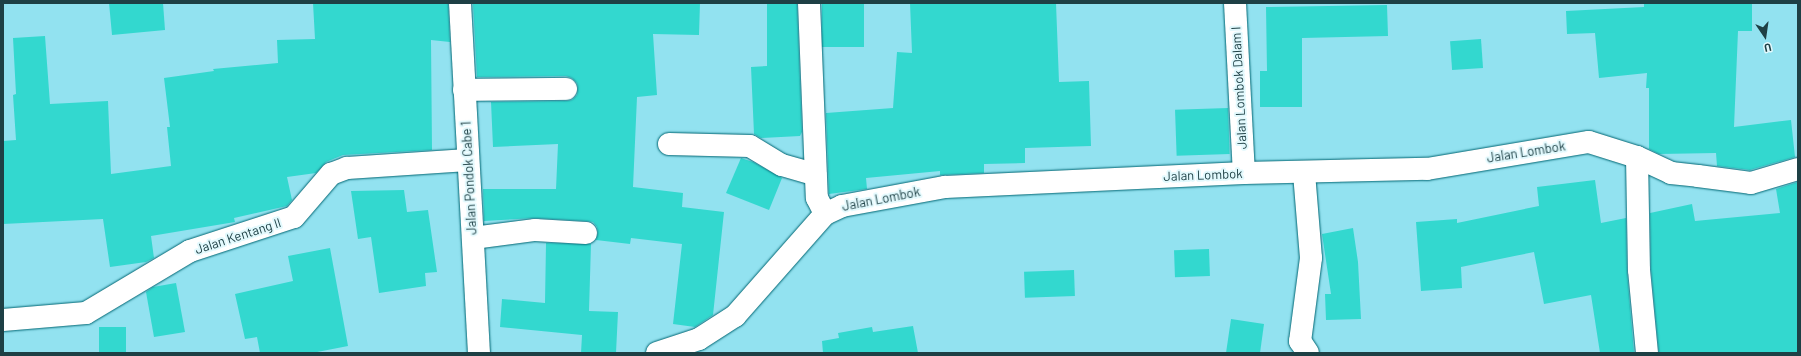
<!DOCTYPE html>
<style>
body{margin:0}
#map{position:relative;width:1801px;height:356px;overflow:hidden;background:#92e2f0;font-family:Barlow,sans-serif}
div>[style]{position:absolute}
.building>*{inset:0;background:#33d8cf;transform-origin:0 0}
.roads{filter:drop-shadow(0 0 1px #016673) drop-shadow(0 0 1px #016673)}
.minor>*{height:22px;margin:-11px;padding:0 11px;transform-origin:11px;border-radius:11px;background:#fff}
span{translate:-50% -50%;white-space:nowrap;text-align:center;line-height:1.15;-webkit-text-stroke:4px #e2f9fd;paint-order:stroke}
.street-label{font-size:13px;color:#1e4045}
.frame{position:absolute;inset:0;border:4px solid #1e4045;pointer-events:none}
.north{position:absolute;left:1745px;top:16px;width:40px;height:40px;-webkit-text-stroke:3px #e2f9fd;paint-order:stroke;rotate:167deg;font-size:11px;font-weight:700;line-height:16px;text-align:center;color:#1e4045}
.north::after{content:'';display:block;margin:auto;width:14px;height:18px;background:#1e4045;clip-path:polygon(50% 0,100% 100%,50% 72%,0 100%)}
</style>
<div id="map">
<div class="building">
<div style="clip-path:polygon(109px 3px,163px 3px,165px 30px,112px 35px)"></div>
<div style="clip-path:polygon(313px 3px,448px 3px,450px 42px,431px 40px,432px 150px,343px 155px,326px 162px,316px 173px,287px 177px,292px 200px,287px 206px,234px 218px,235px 222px,151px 236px,154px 258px,146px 262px,110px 267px,103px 219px,3px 224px,3px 141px,16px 140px,13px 95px,16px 94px,13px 38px,45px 36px,50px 104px,108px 101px,111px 174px,171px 166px,167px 127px,170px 127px,164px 78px,214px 71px,213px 69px,278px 63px,277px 40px,315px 39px)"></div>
<div style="clip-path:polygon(473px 3px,700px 3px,699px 35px,653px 34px,657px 95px,637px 97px,633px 187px,683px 193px,682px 207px,724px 212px,713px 315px,695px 327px,673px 324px,682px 244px,631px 238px,630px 244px,596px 240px,598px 233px,597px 227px,593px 222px,587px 221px,536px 218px,484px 221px,483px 189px,556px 189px,558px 144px,493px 147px,491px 102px,567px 101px,572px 100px,577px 95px,578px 88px,577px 83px,572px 78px,566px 76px,477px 77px)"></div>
<div style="clip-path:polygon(767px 3px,797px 3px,802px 132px,800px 136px,761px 138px,754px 134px,751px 67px,767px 66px)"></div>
<div style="left:822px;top:3px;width:42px;height:44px"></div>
<div style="clip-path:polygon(910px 3px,1056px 3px,1059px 82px,1089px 81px,1091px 146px,1025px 148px,1025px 163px,984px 164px,984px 173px,940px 175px,940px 171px,866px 178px,867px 189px,829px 194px,826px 113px,893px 108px,897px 52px,912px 53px)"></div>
<div style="clip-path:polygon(1644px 3px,1752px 3px,1752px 31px,1738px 31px,1734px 127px,1791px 120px,1795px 157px,1750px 170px,1717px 166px,1716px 153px,1659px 154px,1649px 149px,1649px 88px,1646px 88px,1647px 73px,1599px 78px,1595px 33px,1567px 34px,1566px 11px,1644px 7px)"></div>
<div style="clip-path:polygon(1387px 5px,1388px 36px,1302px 38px,1302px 107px,1260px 107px,1260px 71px,1267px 71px,1266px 7px)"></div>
<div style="left:1481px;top:39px;width:29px;height:31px;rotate:86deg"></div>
<div style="left:1228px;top:108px;width:46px;height:53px;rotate:88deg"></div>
<div style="clip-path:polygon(741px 158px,753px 162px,782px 178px,769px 210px,726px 193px)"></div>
<div style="clip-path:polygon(1595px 180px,1601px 223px,1626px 218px,1627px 271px,1634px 353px,1600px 353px,1591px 295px,1544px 304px,1534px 252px,1461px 267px,1462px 288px,1421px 291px,1416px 222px,1457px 219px,1457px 223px,1539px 206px,1537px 187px)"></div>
<div style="clip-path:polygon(1798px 182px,1798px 353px,1659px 353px,1651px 269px,1650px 213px,1692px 204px,1695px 221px,1780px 213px,1776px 189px)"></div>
<div style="clip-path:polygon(404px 190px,407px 212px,428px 210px,437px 272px,425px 273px,426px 286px,379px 293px,371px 237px,358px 239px,351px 191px)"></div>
<div style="clip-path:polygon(1353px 228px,1358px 262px,1361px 319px,1326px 320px,1325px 294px,1331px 294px,1322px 234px)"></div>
<div style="clip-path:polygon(546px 243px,591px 244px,589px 311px,618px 312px,616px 353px,581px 353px,582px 335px,500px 327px,502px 299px,545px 303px)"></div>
<div style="clip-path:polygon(330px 248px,348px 346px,312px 353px,260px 353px,257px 337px,245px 339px,235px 294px,293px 281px,288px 256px)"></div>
<div style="left:1209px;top:249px;width:27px;height:35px;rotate:88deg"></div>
<div style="left:1074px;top:270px;width:26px;height:50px;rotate:88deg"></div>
<div style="clip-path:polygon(176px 283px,185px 332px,154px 337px,146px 292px,153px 287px)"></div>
<div style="clip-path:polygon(1231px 319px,1264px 324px,1260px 353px,1226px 353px)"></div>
<div style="clip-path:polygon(913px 326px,918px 353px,823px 353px,822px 341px,839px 338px,838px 333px,872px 327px,873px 332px)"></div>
<div style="left:99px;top:327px;width:27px;height:26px"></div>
</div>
<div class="roads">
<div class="minor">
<div style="left:460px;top:3px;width:351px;rotate:86.9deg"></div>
<div style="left:809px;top:3px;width:195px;rotate:87.7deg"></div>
<div style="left:817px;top:198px;width:18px;rotate:63deg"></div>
<div style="left:1235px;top:3px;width:170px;rotate:87deg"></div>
<div style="left:464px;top:90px;width:102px;rotate:-0.6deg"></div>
<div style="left:669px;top:144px;width:81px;rotate:1.4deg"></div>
<div style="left:750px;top:146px;width:37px;rotate:31deg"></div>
<div style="left:782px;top:165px;width:35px;rotate:16deg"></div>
<div style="left:1637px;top:157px;width:113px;rotate:89deg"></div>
<div style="left:1639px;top:270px;width:83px;rotate:84.5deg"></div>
<div style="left:1304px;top:173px;width:85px;rotate:85.3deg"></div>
<div style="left:1311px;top:258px;width:84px;rotate:97.5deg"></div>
<div style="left:1300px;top:341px;width:14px;rotate:56deg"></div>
<div style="left:473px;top:238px;width:63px;rotate:-7.4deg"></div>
<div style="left:535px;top:230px;width:51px;rotate:3.4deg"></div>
<div style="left:3px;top:320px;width:83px;rotate:-4.8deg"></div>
<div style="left:86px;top:313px;width:121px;rotate:-30.8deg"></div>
<div style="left:190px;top:251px;width:109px;rotate:-18.1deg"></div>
<div style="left:294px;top:217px;width:57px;rotate:-49.3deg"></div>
<div style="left:331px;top:174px;width:17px;rotate:-21deg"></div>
<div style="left:347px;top:168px;width:121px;rotate:-3.8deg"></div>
<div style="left:657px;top:353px;width:44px;rotate:-18.4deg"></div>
<div style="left:699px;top:339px;width:43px;rotate:-32.6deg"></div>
<div style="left:735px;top:316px;width:136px;rotate:-48.6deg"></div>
<div style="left:825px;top:214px;width:19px;rotate:-25deg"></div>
<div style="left:842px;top:206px;width:105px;rotate:-10.5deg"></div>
<div style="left:945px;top:187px;width:299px;rotate:-2.7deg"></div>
<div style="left:1244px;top:173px;width:183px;rotate:-1.3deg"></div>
<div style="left:1427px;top:169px;width:164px;rotate:-9.5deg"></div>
<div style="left:1589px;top:142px;width:50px;rotate:17.4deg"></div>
<div style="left:1637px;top:157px;width:38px;rotate:25deg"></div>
<div style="left:1671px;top:173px;width:27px;rotate:6deg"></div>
<div style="left:1698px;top:176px;width:53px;rotate:7.5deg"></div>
<div style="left:1751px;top:183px;width:49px;rotate:-16.6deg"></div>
</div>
</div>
<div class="street-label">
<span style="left:1239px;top:88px;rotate:-93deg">Jalan Lombok Dalam I</span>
<span style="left:1526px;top:152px;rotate:-9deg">Jalan Lombok</span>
<span style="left:1203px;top:175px;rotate:-2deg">Jalan Lombok</span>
<span style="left:469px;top:178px;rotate:-93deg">Jalan Pondok Cabe 1</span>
<span style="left:881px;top:199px;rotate:-11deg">Jalan Lombok</span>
<span style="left:238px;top:236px;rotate:-18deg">Jalan Kentang II</span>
</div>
<div class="frame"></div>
<div class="north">U</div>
</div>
